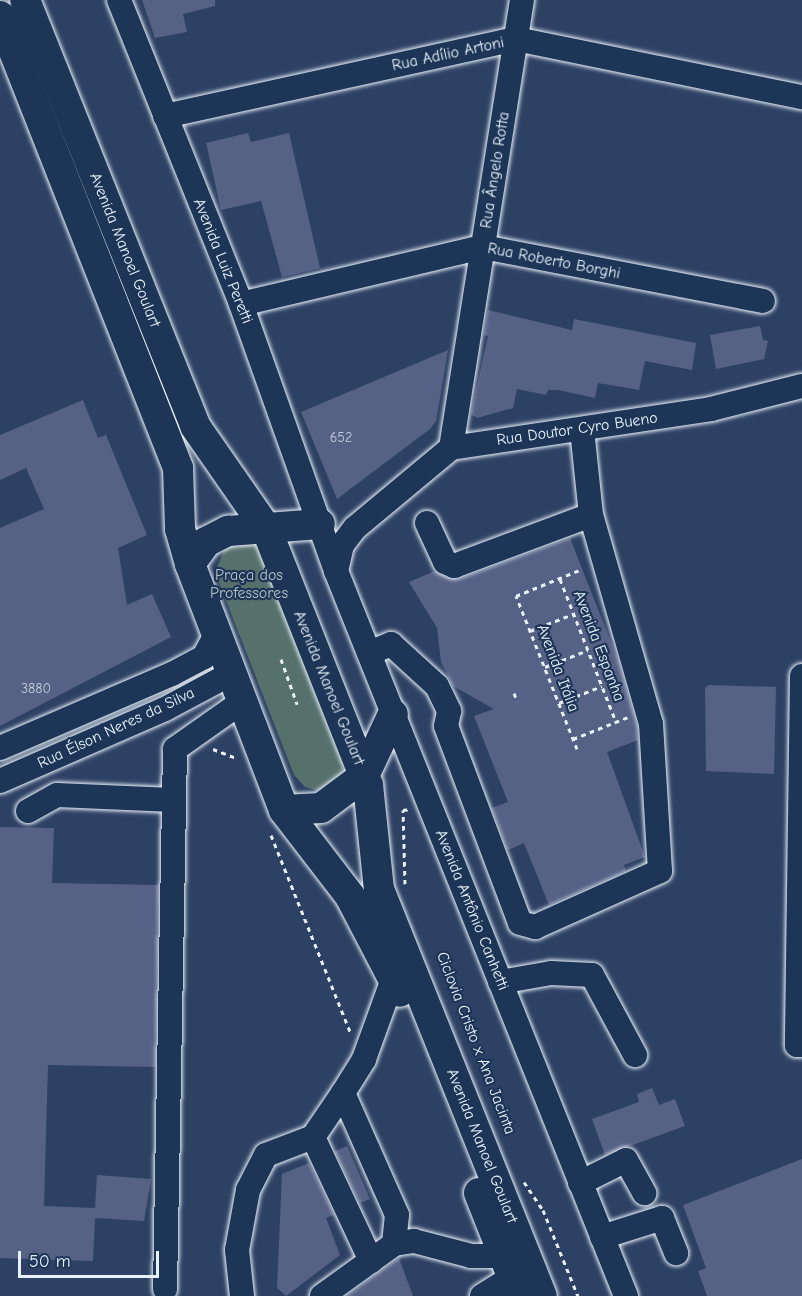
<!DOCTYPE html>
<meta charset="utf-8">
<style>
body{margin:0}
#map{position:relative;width:802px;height:1296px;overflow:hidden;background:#2d4164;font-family:"Comic Neue",sans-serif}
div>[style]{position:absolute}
.green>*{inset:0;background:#56706c}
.building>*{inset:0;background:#566186}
.path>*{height:3px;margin-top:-1.5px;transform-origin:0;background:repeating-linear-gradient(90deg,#e8f1f8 0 4.5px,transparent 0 9px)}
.roads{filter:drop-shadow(0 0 2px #e8f1f8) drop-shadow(0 0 2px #e8f1f8)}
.minor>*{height:24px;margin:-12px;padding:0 12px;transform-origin:12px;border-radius:12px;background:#1d3557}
.major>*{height:30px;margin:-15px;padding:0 15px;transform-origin:15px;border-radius:15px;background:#1d3557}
span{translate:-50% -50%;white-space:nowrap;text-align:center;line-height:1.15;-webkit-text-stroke:4.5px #1d3557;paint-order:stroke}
.number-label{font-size:14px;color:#c4cddc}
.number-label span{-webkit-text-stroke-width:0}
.street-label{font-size:16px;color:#e8f1f8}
.park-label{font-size:16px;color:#b5c4c7}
.scale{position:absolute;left:18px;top:1251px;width:141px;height:27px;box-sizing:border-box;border:3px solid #e8f1f8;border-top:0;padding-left:8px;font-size:18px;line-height:21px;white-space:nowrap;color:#e8f1f8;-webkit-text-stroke:4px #1d3557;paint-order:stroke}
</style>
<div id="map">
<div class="green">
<div style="clip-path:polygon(257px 544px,344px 757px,343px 777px,320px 791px,305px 787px,294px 775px,215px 572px,226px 546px)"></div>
</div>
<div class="building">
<div style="clip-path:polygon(142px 0,215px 0,215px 6px,183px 14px,187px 32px,155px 38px)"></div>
<div style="clip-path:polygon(248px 133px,251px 142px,289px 133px,320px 268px,282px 277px,261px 201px,221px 210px,206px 143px)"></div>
<div style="clip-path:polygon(488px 310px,572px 330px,574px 319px,696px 343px,692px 370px,645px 361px,639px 390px,598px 383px,595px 398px,558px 390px,548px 390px,546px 395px,517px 389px,513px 408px,477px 418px,471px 414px,488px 336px,484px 335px)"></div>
<div style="clip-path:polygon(760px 326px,763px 340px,768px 341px,764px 359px,716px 369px,710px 335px)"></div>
<div style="clip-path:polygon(448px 350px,436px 421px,430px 429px,337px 499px,301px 412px)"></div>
<div style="clip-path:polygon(83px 400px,98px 438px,106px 435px,147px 535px,118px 548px,127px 605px,152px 594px,171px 637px,0 726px,0 528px,44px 509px,26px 468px,0 480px,0 435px)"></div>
<div style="clip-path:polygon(570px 538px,618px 660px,637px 726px,638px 740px,607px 752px,645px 857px,624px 865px,626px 871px,549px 905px,524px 843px,508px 850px,492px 808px,508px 802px,474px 716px,494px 709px,453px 686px,441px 662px,437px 628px,409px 582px,435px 571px,459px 579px)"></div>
<div style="clip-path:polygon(709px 685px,776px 687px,774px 774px,706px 771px,705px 688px)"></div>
<div style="clip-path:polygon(0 827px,54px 828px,52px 883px,158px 885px,155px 1067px,48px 1065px,44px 1206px,95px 1208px,97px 1175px,151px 1179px,144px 1221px,95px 1218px,93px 1261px,0 1258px)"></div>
<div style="clip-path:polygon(652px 1088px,659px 1105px,675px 1099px,685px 1126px,605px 1155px,592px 1119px,639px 1102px,637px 1094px)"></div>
<div style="clip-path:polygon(347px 1146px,370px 1199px,360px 1203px,335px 1151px)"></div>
<div style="clip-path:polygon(802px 1159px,802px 1296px,707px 1296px,698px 1271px,706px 1268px,683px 1205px)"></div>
<div style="clip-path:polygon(309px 1163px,334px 1215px,326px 1218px,340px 1255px,286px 1296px,277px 1288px,282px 1174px)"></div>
<div style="clip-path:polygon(399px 1258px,413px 1296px,347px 1296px,359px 1287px)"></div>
</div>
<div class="path">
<div style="left:560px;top:579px;width:154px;rotate:68.6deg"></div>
<div style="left:530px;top:631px;width:46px;rotate:-21.6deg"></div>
<div style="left:281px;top:659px;width:48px;rotate:70.4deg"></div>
<div style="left:545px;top:667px;width:46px;rotate:-21.6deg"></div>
<div style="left:514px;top:693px;width:9px;rotate:69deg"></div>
<div style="left:559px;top:703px;width:46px;rotate:-21.6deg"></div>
<div style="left:573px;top:739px;width:59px;rotate:-21.8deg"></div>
<div style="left:213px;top:749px;width:26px;rotate:21deg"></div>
<div style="left:577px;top:749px;width:165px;rotate:-111.7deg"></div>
<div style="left:516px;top:596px;width:71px;rotate:-22.2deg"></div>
<div style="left:271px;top:835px;width:212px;rotate:68.1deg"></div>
<div style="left:405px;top:884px;width:74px;rotate:-91.5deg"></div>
<div style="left:403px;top:810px;width:7px;rotate:-8deg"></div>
<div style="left:524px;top:1182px;width:34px;rotate:56deg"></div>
<div style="left:543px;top:1210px;width:93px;rotate:67.9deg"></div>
</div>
<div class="roads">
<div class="minor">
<div style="left:119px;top:0;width:328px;rotate:68.1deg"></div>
<div style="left:241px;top:304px;width:283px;rotate:70.4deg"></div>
<div style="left:336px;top:571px;width:781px;rotate:68.2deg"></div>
<div style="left:165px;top:116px;width:359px;rotate:-12.4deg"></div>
<div style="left:516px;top:39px;width:292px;rotate:11.5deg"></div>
<div style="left:241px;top:304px;width:249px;rotate:-13.3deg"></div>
<div style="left:483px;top:247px;width:285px;rotate:10.9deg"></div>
<div style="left:451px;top:448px;width:454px;rotate:-81deg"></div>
<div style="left:427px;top:523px;width:43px;rotate:65.2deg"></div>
<div style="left:445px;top:562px;width:10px;rotate:24deg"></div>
<div style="left:454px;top:566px;width:146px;rotate:-20.4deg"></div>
<div style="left:336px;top:571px;width:27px;rotate:-77deg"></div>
<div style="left:342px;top:545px;width:21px;rotate:-53deg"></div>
<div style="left:355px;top:528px;width:125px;rotate:-39.8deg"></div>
<div style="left:451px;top:448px;width:263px;rotate:-8.5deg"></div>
<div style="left:711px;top:409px;width:94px;rotate:-14.2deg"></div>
<div style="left:369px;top:653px;width:24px;rotate:-22deg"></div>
<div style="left:391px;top:644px;width:62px;rotate:42.4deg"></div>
<div style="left:437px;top:686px;width:28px;rotate:64deg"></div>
<div style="left:449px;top:711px;width:15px;rotate:101deg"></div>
<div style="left:446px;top:726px;width:210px;rotate:69.4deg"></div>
<div style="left:520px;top:923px;width:16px;rotate:15deg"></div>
<div style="left:535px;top:927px;width:137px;rotate:-24.1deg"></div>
<div style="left:660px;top:871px;width:147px;rotate:-93.5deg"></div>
<div style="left:651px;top:724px;width:217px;rotate:-106deg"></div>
<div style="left:591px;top:515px;width:86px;rotate:-96deg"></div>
<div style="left:802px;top:676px;width:369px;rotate:90.8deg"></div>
<div style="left:797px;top:1045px;width:5px"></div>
<div style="left:0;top:748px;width:187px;rotate:-23.3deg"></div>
<div style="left:172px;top:674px;width:36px;rotate:-28deg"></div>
<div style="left:204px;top:657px;width:27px;rotate:-62deg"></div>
<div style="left:0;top:781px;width:180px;rotate:-23.6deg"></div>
<div style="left:165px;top:709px;width:76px;rotate:-28.2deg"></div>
<div style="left:28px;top:811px;width:33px;rotate:-29deg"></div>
<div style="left:57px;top:795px;width:116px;rotate:2.5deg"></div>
<div style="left:500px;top:982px;width:52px;rotate:-10deg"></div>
<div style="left:551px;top:973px;width:41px;rotate:2.8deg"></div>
<div style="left:592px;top:975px;width:91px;rotate:61.7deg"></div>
<div style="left:343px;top:1093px;width:133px;rotate:66.1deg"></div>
<div style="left:397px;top:1215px;width:29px;rotate:96deg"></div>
<div style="left:313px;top:1137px;width:137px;rotate:64.9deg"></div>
<div style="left:580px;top:1183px;width:51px;rotate:-26.6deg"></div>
<div style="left:626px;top:1160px;width:38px;rotate:61deg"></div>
<div style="left:602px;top:1237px;width:63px;rotate:-17.6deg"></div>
<div style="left:662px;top:1218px;width:38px;rotate:68deg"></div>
<div style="left:165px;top:1289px;width:540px;rotate:-88.94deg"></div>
<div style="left:175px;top:749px;width:83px;rotate:-35.2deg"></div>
<div style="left:242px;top:1296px;width:46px;rotate:-96.2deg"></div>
<div style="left:237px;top:1250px;width:61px;rotate:-79.6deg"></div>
<div style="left:248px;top:1190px;width:39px;rotate:-63deg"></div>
<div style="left:266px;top:1155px;width:50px;rotate:-21deg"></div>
<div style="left:313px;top:1137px;width:53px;rotate:-55.7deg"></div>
<div style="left:343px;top:1093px;width:40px;rotate:-58deg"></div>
<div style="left:364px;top:1059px;width:88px;rotate:-70.1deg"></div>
<div style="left:322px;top:1296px;width:89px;rotate:-35.8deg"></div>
<div style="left:394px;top:1244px;width:20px;rotate:-9deg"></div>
<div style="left:414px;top:1241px;width:59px;rotate:14.7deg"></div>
<div style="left:471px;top:1256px;width:32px"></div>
<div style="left:482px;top:1296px;width:36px;rotate:-32deg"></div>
</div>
<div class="major">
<div style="left:25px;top:0;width:459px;rotate:68.2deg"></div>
<div style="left:195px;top:426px;width:124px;rotate:55.2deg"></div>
<div style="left:266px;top:528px;width:277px;rotate:68.4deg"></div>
<div style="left:368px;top:785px;width:105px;rotate:84deg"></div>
<div style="left:379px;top:889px;width:438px;rotate:68.2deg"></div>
<div style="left:0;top:16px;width:486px;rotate:68.5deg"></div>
<div style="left:178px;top:468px;width:61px;rotate:88.1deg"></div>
<div style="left:180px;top:529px;width:36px;rotate:74deg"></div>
<div style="left:190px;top:564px;width:263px;rotate:69.1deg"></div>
<div style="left:284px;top:810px;width:108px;rotate:52.5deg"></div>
<div style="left:350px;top:896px;width:108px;rotate:62.5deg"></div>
<div style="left:190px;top:564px;width:27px;rotate:-54deg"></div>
<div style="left:206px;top:542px;width:25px;rotate:-27deg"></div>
<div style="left:228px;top:531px;width:92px;rotate:-4.4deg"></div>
<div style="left:284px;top:810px;width:37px;rotate:-3deg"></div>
<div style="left:321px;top:808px;width:54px;rotate:-36.7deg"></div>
<div style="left:364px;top:776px;width:68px;rotate:-64.9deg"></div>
<div style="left:479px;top:1193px;width:111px;rotate:68.3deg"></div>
</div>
</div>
<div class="number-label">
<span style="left:341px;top:438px">652</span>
<span style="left:36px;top:689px">3880</span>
</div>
<div class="street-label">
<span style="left:448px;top:54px;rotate:-12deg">Rua Adílio Artoni</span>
<span style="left:495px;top:170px;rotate:-81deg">Rua Ângelo Rotta</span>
<span style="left:125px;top:250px;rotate:68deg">Avenida Manoel Goulart</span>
<span style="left:223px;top:261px;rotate:68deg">Avenida Luiz Peretti</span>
<span style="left:554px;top:261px;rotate:11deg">Rua Roberto Borghi</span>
<span style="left:577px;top:429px;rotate:-8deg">Rua Doutor Cyro Bueno</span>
<span style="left:599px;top:646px;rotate:69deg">Avenida Espanha</span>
<span style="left:558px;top:668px;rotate:69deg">Avenida Itália</span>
<span style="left:329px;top:688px;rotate:68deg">Avenida Manoel Goulart</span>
<span style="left:116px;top:728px;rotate:-25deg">Rua Élson Neres da Silva</span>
<span style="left:472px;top:910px;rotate:68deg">Avenida Antônio Canhetti</span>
<span style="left:476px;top:1043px;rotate:69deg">Ciclovia Cristo x Ana Jacinta</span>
<span style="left:482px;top:1146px;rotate:68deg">Avenida Manoel Goulart</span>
</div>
<div class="park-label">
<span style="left:249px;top:584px">Praça dos<br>Professores</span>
</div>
<div class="scale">50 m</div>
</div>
